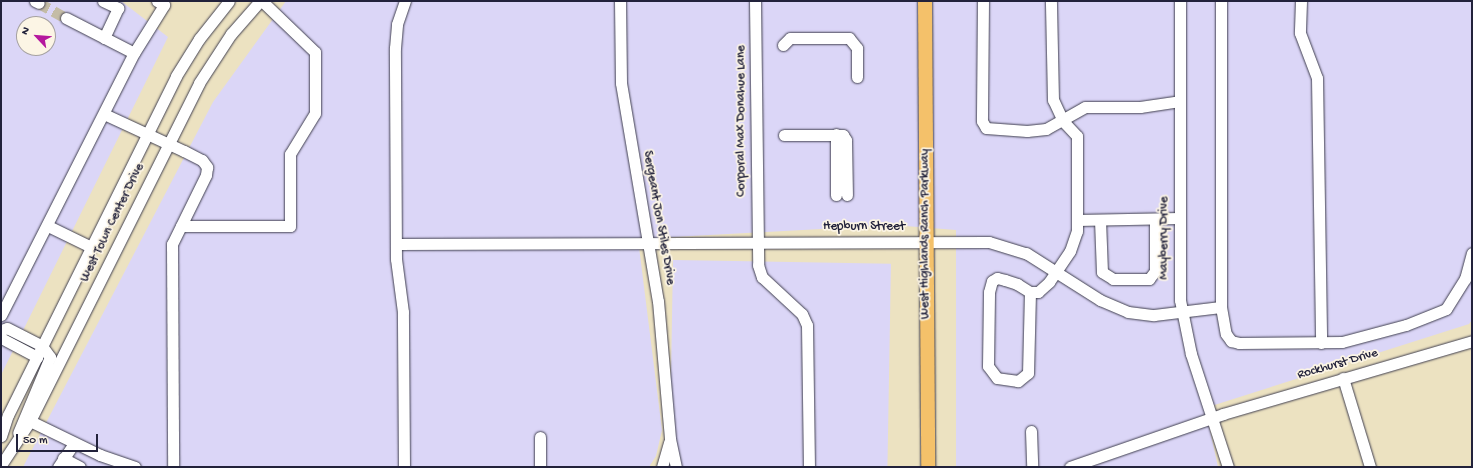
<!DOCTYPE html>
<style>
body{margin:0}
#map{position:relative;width:1473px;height:468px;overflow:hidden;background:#ece2c1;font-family:"Gochi Hand",sans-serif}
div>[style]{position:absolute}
.built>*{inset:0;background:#dbd6f7;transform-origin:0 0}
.minor-tunnel>*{height:11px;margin-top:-5.5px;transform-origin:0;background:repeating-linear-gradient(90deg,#c4bca6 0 11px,transparent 0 16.5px)}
.roads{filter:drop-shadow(0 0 1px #403f4f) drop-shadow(0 0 1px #403f4f)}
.minor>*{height:11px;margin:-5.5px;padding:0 5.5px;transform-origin:5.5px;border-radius:5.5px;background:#fff}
.major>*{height:14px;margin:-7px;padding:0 7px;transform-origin:7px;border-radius:7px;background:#f4c16a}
span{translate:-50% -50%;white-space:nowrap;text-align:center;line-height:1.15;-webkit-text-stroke:3.5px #fcf5e5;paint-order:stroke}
.street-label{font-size:13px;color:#22223b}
.frame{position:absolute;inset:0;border:2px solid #22223b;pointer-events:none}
.north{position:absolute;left:16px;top:16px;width:40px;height:40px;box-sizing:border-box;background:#fcf5e5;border:1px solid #a5a1a1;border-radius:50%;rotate:296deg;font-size:11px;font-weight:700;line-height:16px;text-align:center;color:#22223b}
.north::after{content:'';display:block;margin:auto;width:14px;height:18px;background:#b5179e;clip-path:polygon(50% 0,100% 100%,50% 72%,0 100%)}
.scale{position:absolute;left:16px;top:434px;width:82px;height:18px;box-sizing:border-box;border:2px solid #22223b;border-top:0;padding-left:5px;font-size:12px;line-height:14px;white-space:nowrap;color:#22223b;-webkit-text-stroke:3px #fcf5e5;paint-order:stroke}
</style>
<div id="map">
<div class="built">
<div style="clip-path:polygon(evenodd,1px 1px,121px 1px,168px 37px,1px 375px,1px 1px,24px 24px,48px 24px,48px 48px,24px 48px,24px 24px)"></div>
<div style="clip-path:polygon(286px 1px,1472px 1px,1472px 320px,1469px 324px,1205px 408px,1218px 467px,956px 467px,956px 230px,893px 225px,638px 239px,662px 430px,656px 456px,649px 467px,23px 467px,213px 102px)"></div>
<div style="left:673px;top:260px;width:218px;height:208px;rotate:1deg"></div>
</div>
<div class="minor-tunnel">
<div style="left:39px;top:3px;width:31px;rotate:29deg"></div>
</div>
<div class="roads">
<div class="minor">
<div style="left:35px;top:1px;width:4px;rotate:27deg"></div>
<div style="left:103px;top:1px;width:17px;rotate:25deg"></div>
<div style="left:118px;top:8px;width:33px;rotate:115deg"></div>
<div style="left:620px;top:1px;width:82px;rotate:89.3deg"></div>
<div style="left:621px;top:83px;width:221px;rotate:80.4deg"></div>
<div style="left:658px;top:301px;width:139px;rotate:85deg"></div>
<div style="left:670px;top:439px;width:29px;rotate:78deg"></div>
<div style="left:755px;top:1px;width:264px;rotate:89.3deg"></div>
<div style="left:758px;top:265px;width:13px;rotate:72deg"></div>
<div style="left:762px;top:277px;width:54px;rotate:42.8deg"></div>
<div style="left:802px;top:314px;width:12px;rotate:66deg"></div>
<div style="left:807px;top:325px;width:142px;rotate:89.2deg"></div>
<div style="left:983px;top:1px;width:120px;rotate:90.5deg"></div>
<div style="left:982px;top:121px;width:8px;rotate:60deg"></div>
<div style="left:986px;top:128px;width:41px;rotate:4.2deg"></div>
<div style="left:1027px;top:131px;width:19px;rotate:-6deg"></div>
<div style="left:1046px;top:129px;width:45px;rotate:-29.4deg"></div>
<div style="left:1085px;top:107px;width:55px"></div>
<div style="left:1140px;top:107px;width:40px;rotate:-8.5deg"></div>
<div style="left:1180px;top:1px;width:299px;rotate:90deg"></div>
<div style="left:1180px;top:300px;width:55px;rotate:78.5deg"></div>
<div style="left:1191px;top:354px;width:119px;rotate:71.9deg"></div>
<div style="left:1221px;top:1px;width:306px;rotate:90deg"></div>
<div style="left:1301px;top:1px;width:32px;rotate:92deg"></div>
<div style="left:1300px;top:33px;width:48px;rotate:69.3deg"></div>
<div style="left:1317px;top:78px;width:265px;rotate:89.1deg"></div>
<div style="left:66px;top:18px;width:76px;rotate:27.2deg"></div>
<div style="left:783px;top:45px;width:10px;rotate:-45deg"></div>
<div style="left:790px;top:38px;width:59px"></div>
<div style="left:849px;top:38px;width:13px;rotate:51deg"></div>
<div style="left:857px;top:48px;width:29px;rotate:90deg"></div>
<div style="left:104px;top:114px;width:88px;rotate:24.8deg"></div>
<div style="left:184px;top:151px;width:20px;rotate:27deg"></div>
<div style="left:202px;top:160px;width:9px;rotate:54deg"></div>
<div style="left:207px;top:167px;width:8px;rotate:97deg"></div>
<div style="left:206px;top:175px;width:77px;rotate:116.2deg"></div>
<div style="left:172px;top:244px;width:223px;rotate:89.7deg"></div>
<div style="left:836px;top:134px;width:61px;rotate:90deg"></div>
<div style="left:784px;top:135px;width:59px"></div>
<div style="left:843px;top:135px;width:6px;rotate:59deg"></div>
<div style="left:846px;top:140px;width:55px;rotate:89deg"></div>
<div style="left:1077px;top:220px;width:102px;rotate:-1.1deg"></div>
<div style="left:1100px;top:220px;width:52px;rotate:87.8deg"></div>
<div style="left:1102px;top:272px;width:13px;rotate:32deg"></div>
<div style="left:1113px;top:279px;width:36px"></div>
<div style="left:1149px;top:279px;width:10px;rotate:-53deg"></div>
<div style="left:1155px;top:271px;width:52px;rotate:-90deg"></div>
<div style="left:48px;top:226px;width:48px;rotate:26deg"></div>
<div style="left:181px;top:226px;width:109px"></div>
<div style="left:290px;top:226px;width:72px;rotate:-90deg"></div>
<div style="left:290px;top:154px;width:48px;rotate:-58.6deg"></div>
<div style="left:315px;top:113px;width:61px;rotate:-90deg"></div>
<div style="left:315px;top:52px;width:74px;rotate:-136.1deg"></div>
<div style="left:396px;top:244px;width:593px;rotate:-0.19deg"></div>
<div style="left:989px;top:242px;width:39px;rotate:17deg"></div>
<div style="left:1026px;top:253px;width:88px;rotate:32.4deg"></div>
<div style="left:1100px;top:300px;width:30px;rotate:23deg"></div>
<div style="left:1128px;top:312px;width:26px;rotate:7deg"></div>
<div style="left:1154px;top:315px;width:67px;rotate:-6.8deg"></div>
<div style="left:1221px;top:307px;width:27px;rotate:80deg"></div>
<div style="left:1226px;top:334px;width:9px;rotate:54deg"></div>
<div style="left:1231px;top:341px;width:8px;rotate:14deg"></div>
<div style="left:1239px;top:343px;width:103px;rotate:-0.6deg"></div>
<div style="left:1342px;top:342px;width:66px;rotate:-14.9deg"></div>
<div style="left:1406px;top:325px;width:43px;rotate:-21.8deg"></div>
<div style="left:1446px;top:309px;width:36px;rotate:-58deg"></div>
<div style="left:1465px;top:279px;width:27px;rotate:-75deg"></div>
<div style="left:1030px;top:292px;width:81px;rotate:91.4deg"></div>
<div style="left:1028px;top:373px;width:13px;rotate:141deg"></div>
<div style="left:1018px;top:381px;width:21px;rotate:-172deg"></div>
<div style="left:997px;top:378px;width:15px;rotate:-127deg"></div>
<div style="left:988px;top:366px;width:74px;rotate:-89.2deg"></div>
<div style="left:989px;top:292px;width:11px;rotate:-75deg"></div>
<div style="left:992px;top:281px;width:6px;rotate:-31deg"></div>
<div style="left:997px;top:278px;width:8px;rotate:14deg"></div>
<div style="left:1005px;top:280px;width:13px;rotate:18deg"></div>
<div style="left:1017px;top:284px;width:15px;rotate:32deg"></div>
<div style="left:1030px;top:292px;width:8px"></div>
<div style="left:1038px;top:292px;width:15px;rotate:-42deg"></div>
<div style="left:1049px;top:282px;width:37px;rotate:-56deg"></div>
<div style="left:1070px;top:251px;width:21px;rotate:-71deg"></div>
<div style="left:1077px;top:231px;width:95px;rotate:-90deg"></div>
<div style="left:1077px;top:136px;width:21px;rotate:-133deg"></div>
<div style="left:1063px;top:121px;width:23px;rotate:-115deg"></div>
<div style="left:1053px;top:100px;width:99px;rotate:-91.2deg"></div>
<div style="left:1px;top:315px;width:294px;rotate:-63.1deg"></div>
<div style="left:134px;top:53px;width:57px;rotate:-58deg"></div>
<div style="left:164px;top:5px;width:8px;rotate:-150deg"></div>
<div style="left:1px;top:330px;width:6px;rotate:-18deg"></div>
<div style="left:7px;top:328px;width:39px;rotate:27deg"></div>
<div style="left:42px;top:346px;width:14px;rotate:54deg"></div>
<div style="left:50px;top:357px;width:82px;rotate:112.8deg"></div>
<div style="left:1px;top:338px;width:41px;rotate:27.8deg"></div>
<div style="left:1343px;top:378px;width:93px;rotate:73.1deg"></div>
<div style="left:30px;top:421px;width:78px;rotate:25.9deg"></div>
<div style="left:100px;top:455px;width:37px;rotate:19deg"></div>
<div style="left:1031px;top:431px;width:36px;rotate:88deg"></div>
<div style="left:1px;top:436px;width:22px;rotate:-72deg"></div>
<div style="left:8px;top:415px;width:378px;rotate:-63.6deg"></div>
<div style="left:176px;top:76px;width:44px;rotate:-58.1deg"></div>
<div style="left:199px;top:39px;width:48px;rotate:-51.7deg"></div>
<div style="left:63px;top:458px;width:19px;rotate:28deg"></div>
<div style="left:1px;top:465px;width:53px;rotate:-56.6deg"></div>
<div style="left:30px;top:421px;width:378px;rotate:-63.4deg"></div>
<div style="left:199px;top:83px;width:59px;rotate:-56.9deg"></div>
<div style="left:231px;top:34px;width:44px;rotate:-48.7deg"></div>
<div style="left:58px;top:467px;width:29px;rotate:-56deg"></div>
<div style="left:404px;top:467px;width:155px;rotate:-90.4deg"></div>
<div style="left:403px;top:312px;width:53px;rotate:-97.5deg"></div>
<div style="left:396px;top:259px;width:211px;rotate:-90.3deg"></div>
<div style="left:395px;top:48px;width:24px;rotate:-85deg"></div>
<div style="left:397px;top:24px;width:24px;rotate:-71deg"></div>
<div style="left:540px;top:467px;width:30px;rotate:-90deg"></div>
<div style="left:662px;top:467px;width:26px;rotate:-74deg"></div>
<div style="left:1070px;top:467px;width:162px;rotate:-19.1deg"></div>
<div style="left:1223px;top:414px;width:259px;rotate:-16.3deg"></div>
</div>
<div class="major">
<div style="left:925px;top:1px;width:466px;rotate:89.6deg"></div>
</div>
</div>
<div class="street-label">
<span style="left:742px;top:121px;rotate:-90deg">Corporal Max Donahue Lane</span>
<span style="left:658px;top:218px;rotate:80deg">Sergeant Jon Stiles Drive</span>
<span style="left:113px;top:223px;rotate:-64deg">West Town Center Drive</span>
<span style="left:864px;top:227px">Hepburn Street</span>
<span style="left:926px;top:234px;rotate:-90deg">West Highlands Ranch Parkway</span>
<span style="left:1165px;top:238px;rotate:-90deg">Mayberry Drive</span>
<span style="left:1338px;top:365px;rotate:-16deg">Rockhurst Drive</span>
</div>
<div class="frame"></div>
<div class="north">N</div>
<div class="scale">50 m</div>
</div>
